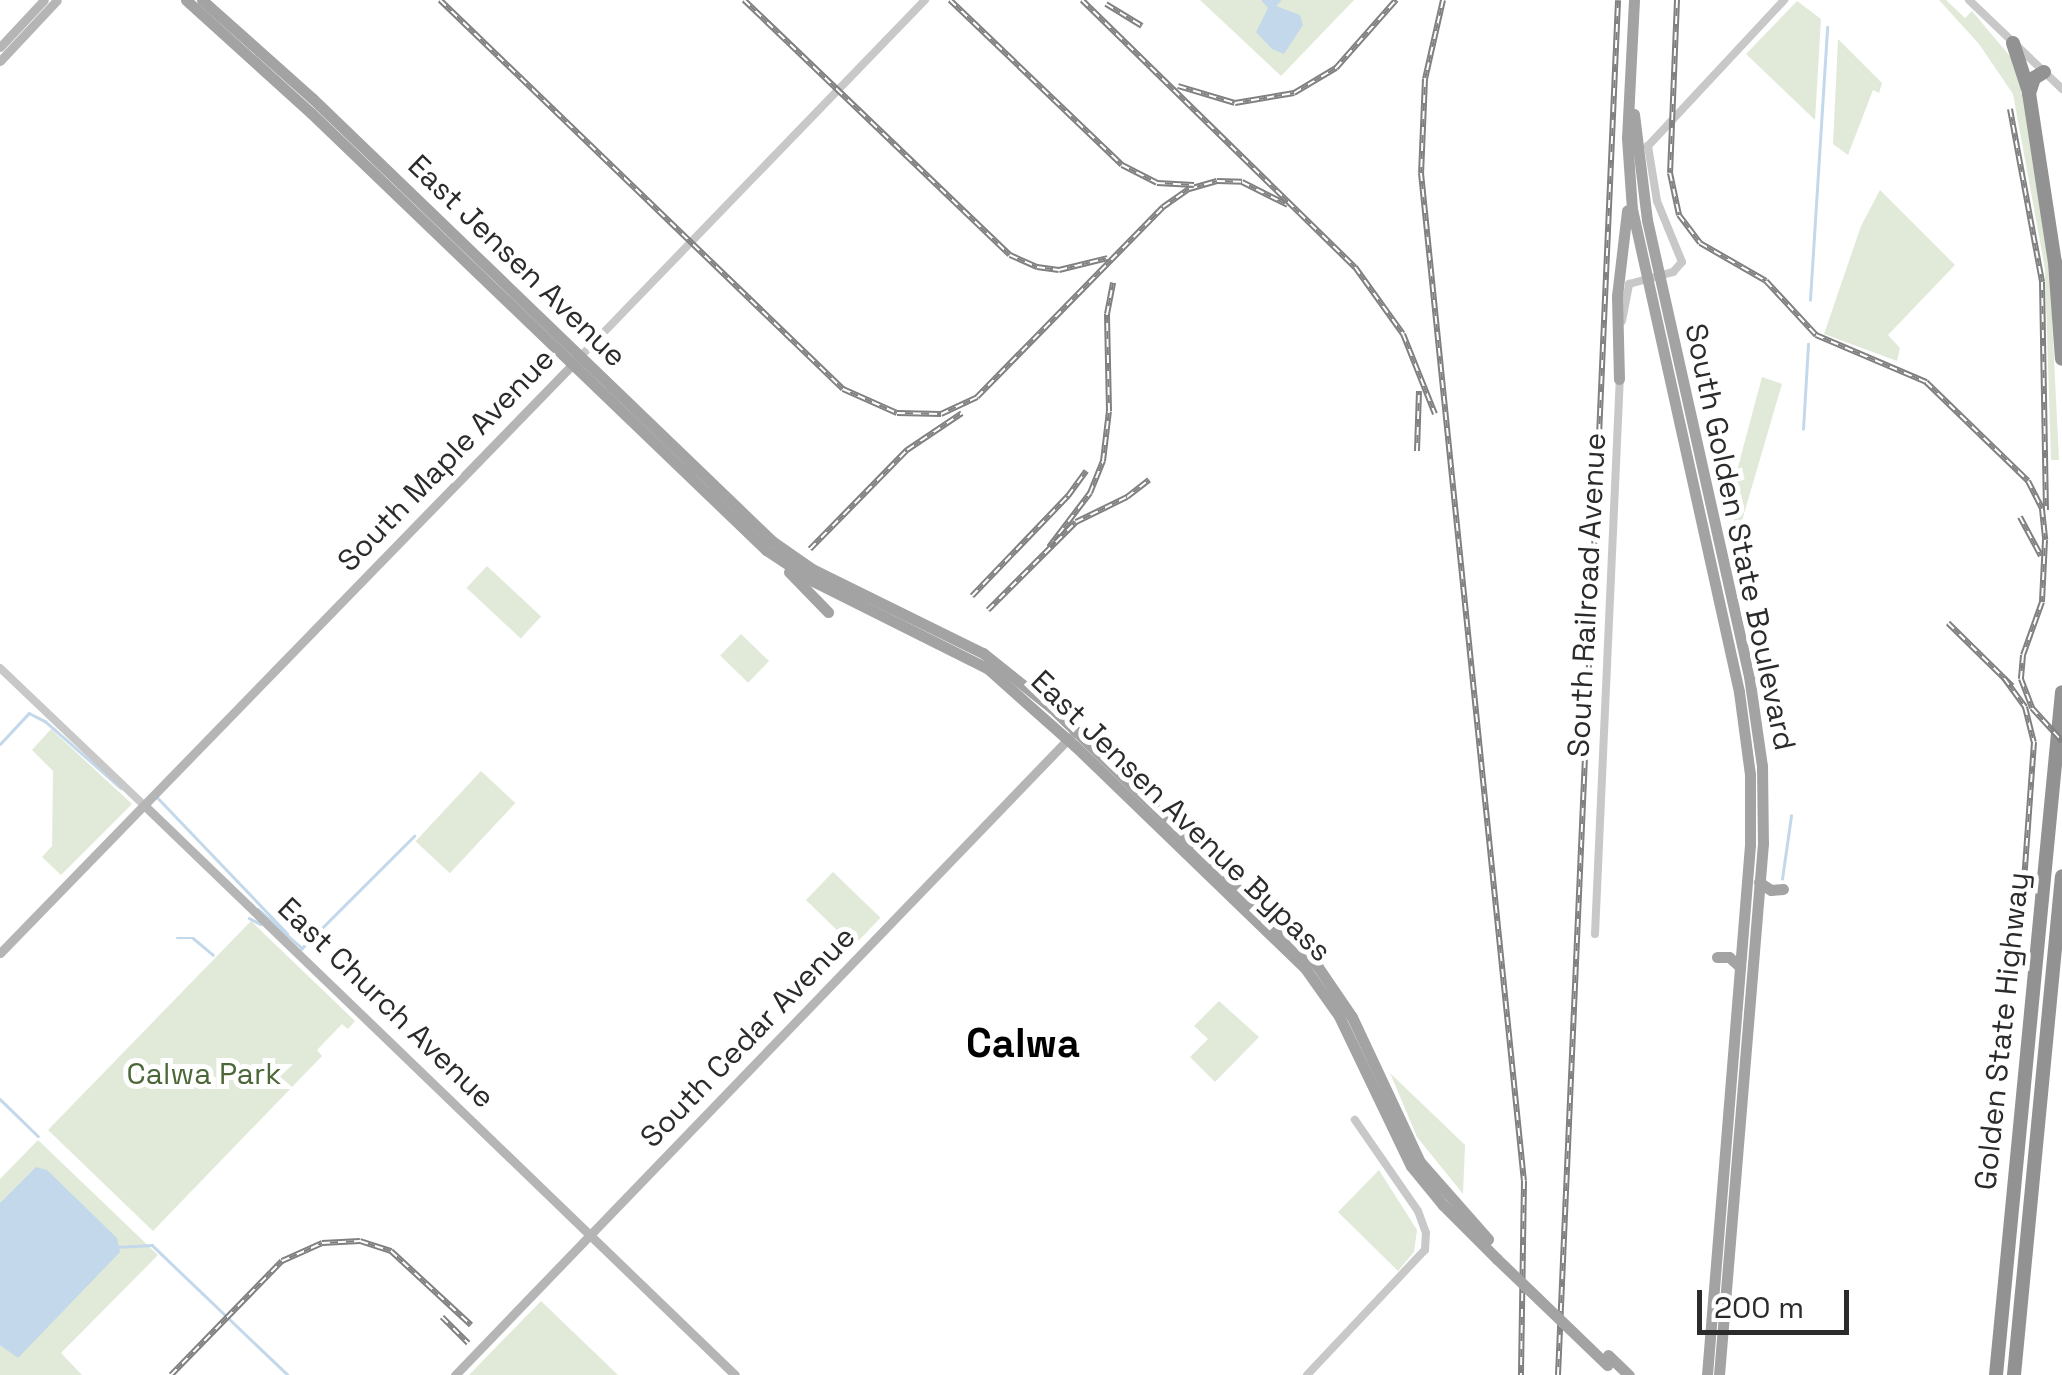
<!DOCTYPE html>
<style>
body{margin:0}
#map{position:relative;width:2062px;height:1375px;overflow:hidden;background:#fff;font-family:"Space Grotesk",sans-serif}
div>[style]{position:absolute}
.green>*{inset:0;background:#e1ead8;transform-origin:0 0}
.water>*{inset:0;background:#c3d9eb}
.stream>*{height:2.5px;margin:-1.25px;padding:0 1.25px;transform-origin:1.25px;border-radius:1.25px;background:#c3d9eb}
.tertiary>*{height:8px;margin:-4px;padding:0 4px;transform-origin:4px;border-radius:4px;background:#c8c8c8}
.secondary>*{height:9px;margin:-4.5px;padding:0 4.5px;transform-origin:4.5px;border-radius:4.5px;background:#b5b5b5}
.primary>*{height:11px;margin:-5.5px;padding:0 5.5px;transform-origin:5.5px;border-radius:5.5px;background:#a3a3a3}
.motorway>*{height:14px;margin:-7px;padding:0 7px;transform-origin:7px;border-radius:7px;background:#929292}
.rail>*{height:6px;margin-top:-3px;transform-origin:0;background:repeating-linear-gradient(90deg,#fff 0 8px,#808080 0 16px);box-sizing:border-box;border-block:2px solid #808080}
.primary-bridge>*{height:11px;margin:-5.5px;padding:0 5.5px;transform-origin:5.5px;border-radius:5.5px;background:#a3a3a3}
span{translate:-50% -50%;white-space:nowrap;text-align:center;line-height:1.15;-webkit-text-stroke:10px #fff;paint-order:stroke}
.street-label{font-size:30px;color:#2b2b2b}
.park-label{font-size:30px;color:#4c6738}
.district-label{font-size:40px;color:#000;font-weight:700}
.scale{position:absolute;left:1697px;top:1290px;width:152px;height:45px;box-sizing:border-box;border:5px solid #2b2b2b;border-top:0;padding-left:12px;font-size:30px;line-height:35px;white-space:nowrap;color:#2b2b2b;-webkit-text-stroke:8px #fff;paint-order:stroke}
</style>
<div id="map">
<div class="green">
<div style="clip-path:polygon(1200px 0,1354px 0,1281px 76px)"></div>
<div style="clip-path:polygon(1939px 0,1946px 0,1965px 18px,1972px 11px,2019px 67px,2048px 234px,2059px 460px,2051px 460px,2045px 269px,2013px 94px,1979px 44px)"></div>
<div style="clip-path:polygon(1797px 1px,1821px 19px,1815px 120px,1746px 54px)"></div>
<div style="clip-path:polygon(1838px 39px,1882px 83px,1879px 93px,1873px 90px,1848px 155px,1833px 144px)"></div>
<div style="clip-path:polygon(1880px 190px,1955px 265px,1888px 335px,1900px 348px,1897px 361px,1824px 334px,1861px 226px)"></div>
<div style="clip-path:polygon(1762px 377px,1782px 384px,1736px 541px,1731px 493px)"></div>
<div style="left:487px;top:566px;width:74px;height:30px;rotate:43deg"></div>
<div style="left:741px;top:634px;width:39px;height:30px;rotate:44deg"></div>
<div style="clip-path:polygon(51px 729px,132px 804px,61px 875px,42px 857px,52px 846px,53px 771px,32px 750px)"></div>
<div style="left:481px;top:771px;width:47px;height:96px;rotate:43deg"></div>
<div style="left:833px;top:872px;width:66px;height:39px;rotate:44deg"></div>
<div style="clip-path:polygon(251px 921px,355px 1021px,348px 1029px,342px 1024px,317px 1050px,322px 1056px,153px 1231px,48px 1130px)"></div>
<div style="clip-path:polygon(1219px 1001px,1259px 1037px,1215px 1082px,1190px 1057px,1208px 1039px,1194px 1026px)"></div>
<div style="clip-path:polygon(1390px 1073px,1465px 1145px,1463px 1194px,1417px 1137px)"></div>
<div style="clip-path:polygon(38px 1140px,158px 1255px,61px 1353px,82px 1375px,0 1375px,0 1179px)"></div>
<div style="clip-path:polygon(1379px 1170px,1417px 1230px,1414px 1252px,1398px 1271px,1338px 1212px)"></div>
<div style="clip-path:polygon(541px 1301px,618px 1375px,469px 1375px)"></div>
</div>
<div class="water">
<div style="clip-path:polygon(1261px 0,1282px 0,1276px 6px,1300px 15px,1303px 25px,1284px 54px,1272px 49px,1256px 32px,1268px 8px)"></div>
<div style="clip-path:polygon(36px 1167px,47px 1170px,117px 1238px,120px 1252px,18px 1358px,0 1345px,0 1203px)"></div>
</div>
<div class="stream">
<div style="left:1810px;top:300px;width:273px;rotate:-86.4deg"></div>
<div style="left:1803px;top:429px;width:85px;rotate:-86.6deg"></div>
<div style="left:0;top:744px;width:42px;rotate:-46.9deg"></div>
<div style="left:29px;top:713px;width:18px;rotate:27deg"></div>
<div style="left:45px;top:721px;width:101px;rotate:41.4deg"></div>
<div style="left:158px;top:798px;width:187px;rotate:46.3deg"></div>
<div style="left:1782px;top:879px;width:64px;rotate:-81.9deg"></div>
<div style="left:258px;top:909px;width:59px;rotate:41.6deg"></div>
<div style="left:249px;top:918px;width:13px;rotate:27deg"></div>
<div style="left:177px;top:938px;width:16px"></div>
<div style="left:193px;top:938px;width:26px;rotate:40deg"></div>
<div style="left:301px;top:949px;width:160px;rotate:-45deg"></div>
<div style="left:0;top:1099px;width:53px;rotate:44.2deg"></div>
<div style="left:116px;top:1247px;width:36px;rotate:-3deg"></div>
<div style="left:152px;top:1245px;width:188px;rotate:43.7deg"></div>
</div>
<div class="tertiary">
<div style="left:1969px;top:0;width:129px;rotate:43.7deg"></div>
<div style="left:1622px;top:321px;width:38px;rotate:-79deg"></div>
<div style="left:1629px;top:284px;width:46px;rotate:-15.3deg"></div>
<div style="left:1673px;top:272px;width:13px;rotate:-48deg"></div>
<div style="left:1682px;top:262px;width:66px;rotate:-112.3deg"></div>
<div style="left:1657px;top:201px;width:56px;rotate:-99.3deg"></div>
<div style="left:1648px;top:146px;width:200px;rotate:-47deg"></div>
<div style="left:577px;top:360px;width:501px;rotate:-45.97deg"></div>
<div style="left:0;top:668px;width:202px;rotate:43.6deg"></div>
<div style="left:1595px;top:934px;width:560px;rotate:-87.44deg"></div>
<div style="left:1307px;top:1375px;width:172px;rotate:-46.7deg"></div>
<div style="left:1425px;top:1250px;width:17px;rotate:-87deg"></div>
<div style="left:1426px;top:1233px;width:23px;rotate:-110deg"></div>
<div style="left:1418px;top:1211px;width:111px;rotate:-124.7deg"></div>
</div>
<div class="secondary">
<div style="left:0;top:47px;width:64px;rotate:-46.9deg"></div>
<div style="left:0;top:61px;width:83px;rotate:-46.9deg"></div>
<div style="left:146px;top:807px;width:818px;rotate:43.96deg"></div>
<div style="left:0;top:953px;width:820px;rotate:-45.79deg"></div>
<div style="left:455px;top:1375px;width:886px;rotate:-46.05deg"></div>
</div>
<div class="primary">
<div style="left:186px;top:0;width:169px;rotate:42.1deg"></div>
<div style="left:311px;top:113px;width:631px;rotate:43.84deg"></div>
<div style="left:766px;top:550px;width:56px;rotate:33.4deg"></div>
<div style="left:813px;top:581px;width:195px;rotate:26.6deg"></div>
<div style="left:987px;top:668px;width:118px;rotate:41.6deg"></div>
<div style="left:1075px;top:746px;width:320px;rotate:44deg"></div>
<div style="left:1305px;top:968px;width:59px;rotate:54.7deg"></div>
<div style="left:1339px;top:1016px;width:166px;rotate:64.4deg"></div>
<div style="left:1411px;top:1166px;width:50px;rotate:50.6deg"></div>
<div style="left:1443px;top:1205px;width:76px;rotate:45deg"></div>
<div style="left:202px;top:0;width:147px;rotate:41.7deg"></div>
<div style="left:312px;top:98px;width:639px;rotate:43.92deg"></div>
<div style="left:772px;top:541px;width:49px;rotate:35deg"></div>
<div style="left:812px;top:569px;width:191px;rotate:26.2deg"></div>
<div style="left:983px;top:653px;width:88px;rotate:38.6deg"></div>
<div style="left:1052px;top:708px;width:371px;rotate:44.2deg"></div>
<div style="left:1318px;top:967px;width:60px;rotate:55.8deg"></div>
<div style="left:1352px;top:1017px;width:160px;rotate:64.9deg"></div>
<div style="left:1420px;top:1162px;width:103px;rotate:48.6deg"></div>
<div style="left:1634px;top:0;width:138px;rotate:92.9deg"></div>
<div style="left:1627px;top:138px;width:71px;rotate:86deg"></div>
<div style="left:1632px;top:209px;width:495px;rotate:77.5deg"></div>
<div style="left:1739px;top:692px;width:83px;rotate:82.4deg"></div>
<div style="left:1750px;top:774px;width:71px;rotate:90deg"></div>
<div style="left:1750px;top:845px;width:532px;rotate:94.64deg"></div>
<div style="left:1634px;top:114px;width:107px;rotate:83deg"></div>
<div style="left:1647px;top:220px;width:467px;rotate:77.4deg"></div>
<div style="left:1749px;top:676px;width:91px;rotate:81.8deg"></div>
<div style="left:1762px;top:766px;width:77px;rotate:89.3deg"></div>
<div style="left:1763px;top:843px;width:534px;rotate:94.73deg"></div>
<div style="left:1619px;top:379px;width:83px;rotate:-91.4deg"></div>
<div style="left:1617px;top:296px;width:86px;rotate:-83.3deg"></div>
<div style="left:789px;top:572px;width:56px;rotate:45.7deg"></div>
<div style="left:1759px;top:882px;width:14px;rotate:34deg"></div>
<div style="left:1771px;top:890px;width:12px;rotate:-5deg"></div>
<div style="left:1717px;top:957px;width:12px"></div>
<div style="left:1729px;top:957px;width:15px;rotate:42deg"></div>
<div style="left:1608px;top:1355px;width:29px;rotate:44deg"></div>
</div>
<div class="motorway">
<div style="left:2013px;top:43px;width:48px;rotate:71.9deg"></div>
<div style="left:2044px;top:72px;width:12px;rotate:149deg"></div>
<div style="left:2034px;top:78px;width:16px;rotate:108deg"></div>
<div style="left:2029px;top:93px;width:171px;rotate:81.3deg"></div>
<div style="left:2055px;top:262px;width:97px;rotate:85.9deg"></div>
<div style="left:1996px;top:1375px;width:686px;rotate:-84.48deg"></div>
<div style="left:2014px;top:1375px;width:501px;rotate:-84.51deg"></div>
</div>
<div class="rail">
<div style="left:440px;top:0;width:560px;rotate:43.99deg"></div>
<div style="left:843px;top:389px;width:59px;rotate:24deg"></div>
<div style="left:897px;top:413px;width:44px;rotate:1.3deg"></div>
<div style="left:941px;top:414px;width:40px;rotate:-25deg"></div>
<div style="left:977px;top:397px;width:266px;rotate:-45.6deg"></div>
<div style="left:1163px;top:207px;width:32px;rotate:-35deg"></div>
<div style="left:1189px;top:189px;width:29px;rotate:-16deg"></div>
<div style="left:1217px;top:181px;width:25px;rotate:2deg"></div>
<div style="left:1242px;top:182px;width:51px;rotate:26.6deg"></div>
<div style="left:744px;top:0;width:368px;rotate:43.8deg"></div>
<div style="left:1010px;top:255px;width:30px;rotate:24deg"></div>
<div style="left:1037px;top:267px;width:22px;rotate:8deg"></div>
<div style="left:1059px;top:270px;width:50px;rotate:-13.8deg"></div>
<div style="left:950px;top:0;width:238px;rotate:43.8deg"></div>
<div style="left:1122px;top:165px;width:39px;rotate:27deg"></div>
<div style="left:1157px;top:183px;width:37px;rotate:3deg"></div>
<div style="left:1082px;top:0;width:382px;rotate:44.4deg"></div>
<div style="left:1355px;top:267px;width:82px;rotate:54.4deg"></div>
<div style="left:1403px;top:334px;width:86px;rotate:68.2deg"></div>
<div style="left:1443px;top:0;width:81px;rotate:102.8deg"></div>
<div style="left:1425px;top:79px;width:94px;rotate:92.4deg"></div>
<div style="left:1421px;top:173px;width:1013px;rotate:84.17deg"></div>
<div style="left:1524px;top:1181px;width:194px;rotate:90.9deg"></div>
<div style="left:1677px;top:0;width:173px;rotate:92.3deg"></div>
<div style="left:1670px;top:173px;width:43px;rotate:77.9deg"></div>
<div style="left:1679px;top:215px;width:35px;rotate:53deg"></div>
<div style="left:1700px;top:243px;width:76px;rotate:29.9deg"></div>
<div style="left:1766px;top:281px;width:74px;rotate:47.2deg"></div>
<div style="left:1816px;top:335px;width:120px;rotate:23.1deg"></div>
<div style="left:1926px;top:382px;width:142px;rotate:44.1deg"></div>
<div style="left:2028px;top:481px;width:31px;rotate:63deg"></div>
<div style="left:2042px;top:509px;width:31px;rotate:84deg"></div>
<div style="left:2045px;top:540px;width:62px;rotate:92.8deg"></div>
<div style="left:2042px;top:602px;width:56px;rotate:109.7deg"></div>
<div style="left:2023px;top:655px;width:24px;rotate:95deg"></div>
<div style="left:2021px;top:679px;width:31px;rotate:69deg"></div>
<div style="left:2032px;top:708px;width:45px;rotate:47.7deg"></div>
<div style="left:1106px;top:4px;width:42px;rotate:31.4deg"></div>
<div style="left:1178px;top:86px;width:59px;rotate:16.6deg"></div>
<div style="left:1235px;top:103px;width:60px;rotate:-9.6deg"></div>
<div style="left:1294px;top:93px;width:49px;rotate:-30.8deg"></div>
<div style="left:1336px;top:68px;width:91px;rotate:-48.6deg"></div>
<div style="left:2010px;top:109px;width:176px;rotate:79.5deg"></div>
<div style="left:2042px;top:282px;width:228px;rotate:89deg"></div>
<div style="left:1417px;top:451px;width:60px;rotate:-88.1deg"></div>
<div style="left:2020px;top:517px;width:44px;rotate:61.7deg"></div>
<div style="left:1049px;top:547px;width:68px;rotate:-52.8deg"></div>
<div style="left:1090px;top:493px;width:35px;rotate:-68deg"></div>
<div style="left:1103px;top:461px;width:50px;rotate:-83.2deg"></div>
<div style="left:1109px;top:411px;width:97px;rotate:-91.2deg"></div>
<div style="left:1107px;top:314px;width:32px;rotate:-79deg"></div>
<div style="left:810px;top:549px;width:139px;rotate:-45.6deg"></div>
<div style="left:907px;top:450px;width:66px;rotate:-33.9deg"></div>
<div style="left:972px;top:596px;width:139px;rotate:-46.2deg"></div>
<div style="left:1068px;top:496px;width:31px;rotate:-54deg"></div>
<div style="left:988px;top:610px;width:124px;rotate:-45deg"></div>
<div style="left:1076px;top:522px;width:57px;rotate:-26.1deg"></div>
<div style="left:1127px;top:497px;width:28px;rotate:-38deg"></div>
<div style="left:1948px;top:623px;width:90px;rotate:44.5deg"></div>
<div style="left:2004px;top:678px;width:36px;rotate:54deg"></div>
<div style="left:2025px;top:707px;width:36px;rotate:76deg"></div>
<div style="left:2034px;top:742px;width:166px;rotate:94.1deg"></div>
<div style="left:442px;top:1317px;width:37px;rotate:45deg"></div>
<div style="left:171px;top:1375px;width:159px;rotate:-45.8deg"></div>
<div style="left:282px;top:1261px;width:44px;rotate:-24.2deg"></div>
<div style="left:322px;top:1243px;width:38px;rotate:-3deg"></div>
<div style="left:360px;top:1241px;width:33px;rotate:18deg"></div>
<div style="left:391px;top:1251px;width:109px;rotate:42.8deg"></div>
<div style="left:1558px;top:1375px;width:1376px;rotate:-87.5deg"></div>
</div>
<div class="primary-bridge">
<div style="left:1497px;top:1259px;width:153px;rotate:43.9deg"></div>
</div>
<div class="street-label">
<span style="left:517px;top:261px;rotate:44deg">East Jensen Avenue</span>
<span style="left:446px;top:460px;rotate:-46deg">South Maple Avenue</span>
<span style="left:1740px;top:537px;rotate:78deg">South Golden State Boulevard</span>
<span style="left:1587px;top:595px;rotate:-87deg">South Railroad Avenue</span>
<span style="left:1181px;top:816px;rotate:44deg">East Jensen Avenue Bypass</span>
<span style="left:386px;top:1003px;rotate:44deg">East Church Avenue</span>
<span style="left:2002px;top:1031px;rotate:-84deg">Golden State Highway</span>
<span style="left:748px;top:1037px;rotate:-46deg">South Cedar Avenue</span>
</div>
<div class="park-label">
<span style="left:204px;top:1074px">Calwa Park</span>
</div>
<div class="district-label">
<span style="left:1023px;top:1044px">Calwa</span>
</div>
<div class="scale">200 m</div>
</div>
